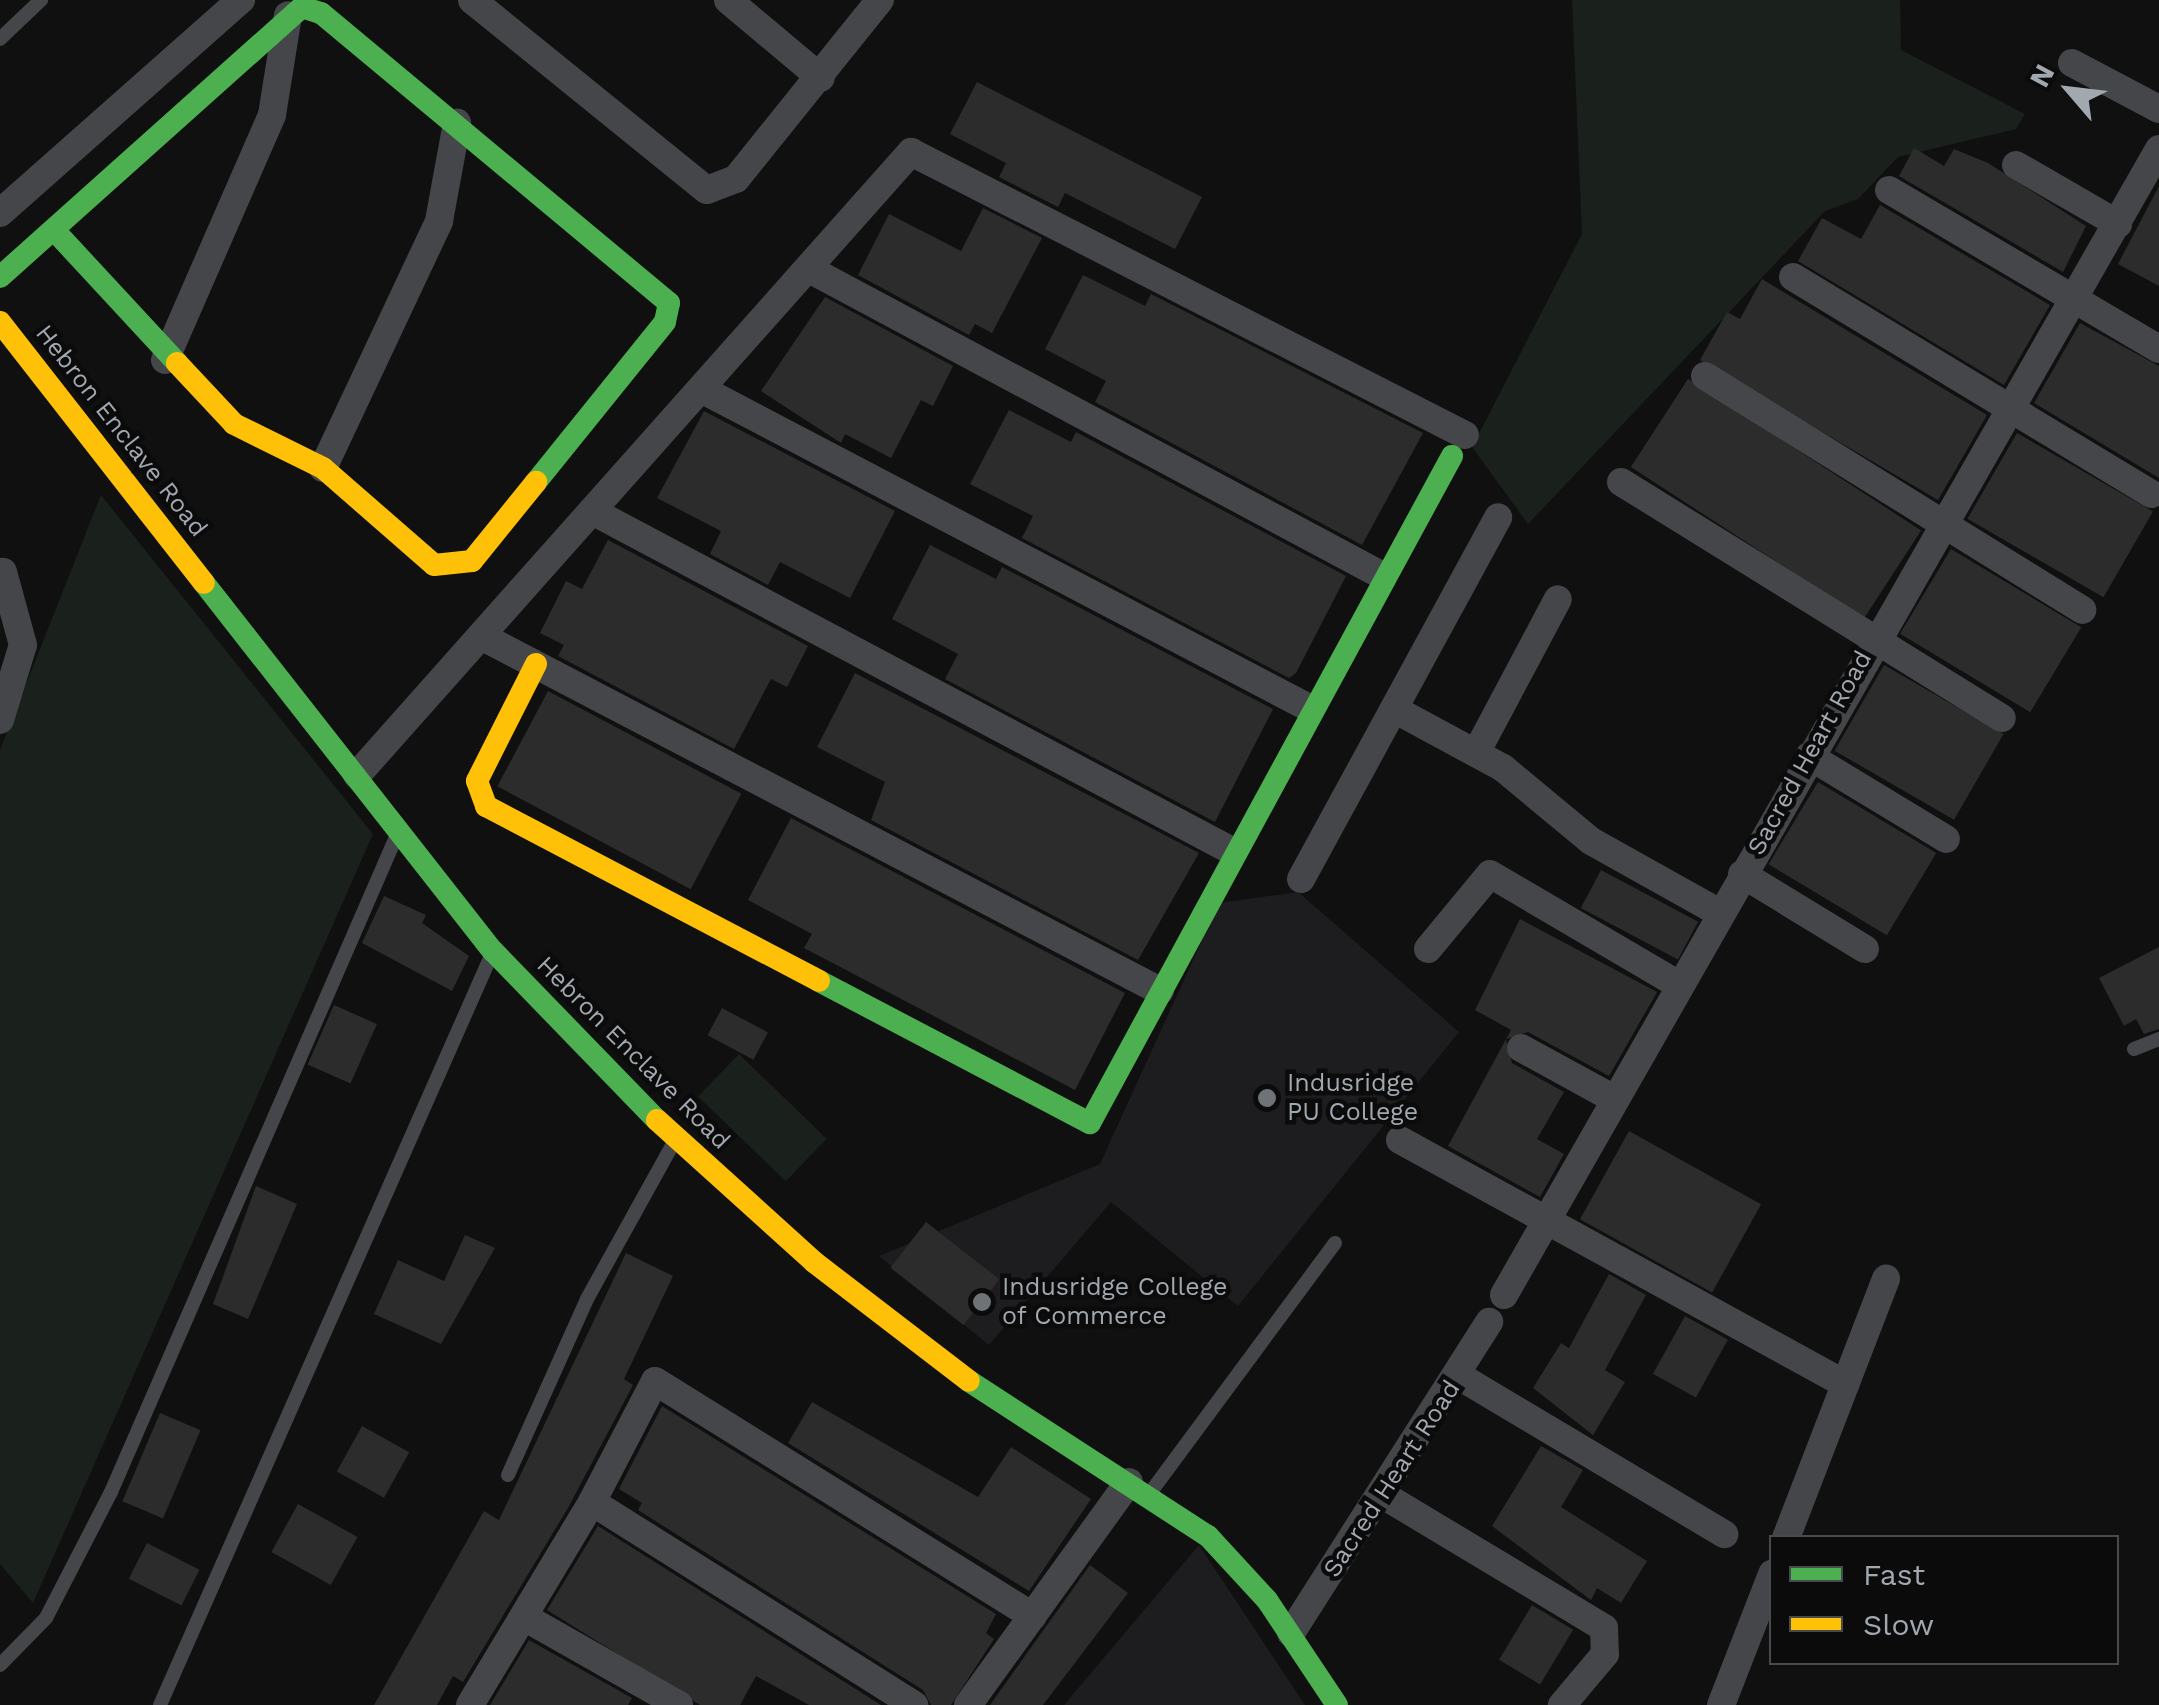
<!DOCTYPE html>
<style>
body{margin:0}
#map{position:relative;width:2159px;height:1705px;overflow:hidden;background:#101011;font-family:"Work Sans",sans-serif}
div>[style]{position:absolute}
.built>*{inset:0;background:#1d1d1f}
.green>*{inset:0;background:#1a201b;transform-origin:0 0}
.building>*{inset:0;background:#2c2c2d;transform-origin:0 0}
.lane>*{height:14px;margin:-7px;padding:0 7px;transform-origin:7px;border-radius:7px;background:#444649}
.street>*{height:28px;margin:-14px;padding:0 14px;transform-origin:14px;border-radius:14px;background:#444649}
.fast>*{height:22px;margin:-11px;padding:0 11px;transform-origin:11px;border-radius:11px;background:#4caf50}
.slow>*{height:22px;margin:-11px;padding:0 11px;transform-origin:11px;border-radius:11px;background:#ffc107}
.dots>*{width:28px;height:28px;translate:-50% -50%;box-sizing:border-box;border:5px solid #0b0b0c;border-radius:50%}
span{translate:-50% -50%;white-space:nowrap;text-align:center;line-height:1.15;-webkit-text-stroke:9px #0b0b0c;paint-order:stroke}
.street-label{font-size:25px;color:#a2a8b0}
.poi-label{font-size:25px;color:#a2a8b0}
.left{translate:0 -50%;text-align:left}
.legend{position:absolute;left:1769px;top:1535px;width:350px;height:130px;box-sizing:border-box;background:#0b0b0c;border:2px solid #474a4e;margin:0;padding:12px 18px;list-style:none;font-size:30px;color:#a2a8b0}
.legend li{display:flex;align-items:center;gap:20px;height:50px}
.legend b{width:50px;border:2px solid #474a4e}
.north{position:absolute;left:2019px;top:40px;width:100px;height:100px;-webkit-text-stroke:8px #0b0b0c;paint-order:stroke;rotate:298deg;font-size:28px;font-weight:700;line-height:40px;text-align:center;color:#a2a8b0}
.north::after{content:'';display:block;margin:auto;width:35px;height:45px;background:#a2a8b0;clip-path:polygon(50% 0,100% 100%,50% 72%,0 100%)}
</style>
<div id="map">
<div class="built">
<div style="clip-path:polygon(1298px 892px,1459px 1032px,1238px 1306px,1111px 1202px,989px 1345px,879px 1256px,1100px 1164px,1219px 903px)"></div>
<div style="clip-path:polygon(1199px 1545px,1305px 1705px,1064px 1705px)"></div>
</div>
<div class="green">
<div style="clip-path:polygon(1572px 0,1900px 0,1901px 50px,2025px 114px,2016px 129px,1898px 157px,1858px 199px,1825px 211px,1528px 524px,1472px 447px,1582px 234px)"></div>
<div style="clip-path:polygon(101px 495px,373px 834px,33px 1603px,0 1564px,0 750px)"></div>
<div style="left:739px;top:1054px;width:122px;height:59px;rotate:44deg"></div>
</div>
<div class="building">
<div style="clip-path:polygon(977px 82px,1202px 197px,1175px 249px,1065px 193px,1058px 207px,999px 177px,1006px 163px,950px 134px)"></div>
<div style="clip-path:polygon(1914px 148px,1944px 166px,1954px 149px,1988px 163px,2086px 226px,2063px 272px,1899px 176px)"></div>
<div style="clip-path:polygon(2159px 186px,2159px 286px,2118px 264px)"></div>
<div style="clip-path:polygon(1880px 205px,2050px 305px,2004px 385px,1798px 261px,1822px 218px,1861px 239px)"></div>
<div style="clip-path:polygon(983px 208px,1042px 238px,992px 333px,975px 324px,969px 335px,858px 275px,889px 214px,961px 251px)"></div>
<div style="clip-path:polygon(1083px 275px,1145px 306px,1151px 294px,1423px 433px,1362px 545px,1095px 402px,1106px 381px,1045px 349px)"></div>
<div style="clip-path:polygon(1762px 279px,1987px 415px,1938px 500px,1700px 360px,1727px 312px,1740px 319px)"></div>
<div style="clip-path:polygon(825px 297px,953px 366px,933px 406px,921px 400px,891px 458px,845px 434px,841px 443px,761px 391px)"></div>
<div style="clip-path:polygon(2080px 323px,2159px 366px,2159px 478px,2034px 403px)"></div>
<div style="left:1688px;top:379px;width:278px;height:105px;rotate:33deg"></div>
<div style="clip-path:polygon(1009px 410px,1071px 442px,1076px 432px,1346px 576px,1296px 673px,1289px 678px,1022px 538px,1033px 516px,970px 484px)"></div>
<div style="clip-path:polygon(704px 411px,895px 511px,850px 598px,780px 562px,768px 585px,710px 554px,721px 531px,657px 498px)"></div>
<div style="left:2017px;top:433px;width:157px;height:99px;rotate:30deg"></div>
<div style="clip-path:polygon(608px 540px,808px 646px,787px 687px,771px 679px,734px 749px,558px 656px,564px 645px,540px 633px,566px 581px,582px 589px)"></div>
<div style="clip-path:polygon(930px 545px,996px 579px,1002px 567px,1273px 709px,1215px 822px,945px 679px,958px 654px,892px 619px)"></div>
<div style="left:1951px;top:549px;width:152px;height:99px;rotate:31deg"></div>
<div style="left:1884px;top:665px;width:138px;height:99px;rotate:30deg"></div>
<div style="clip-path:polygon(855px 673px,1199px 853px,1138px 960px,871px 820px,885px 782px,817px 747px)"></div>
<div style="left:548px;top:691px;width:219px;height:108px;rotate:28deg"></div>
<div style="left:1818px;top:782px;width:138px;height:96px;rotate:31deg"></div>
<div style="clip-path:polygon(791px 818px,1125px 993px,1075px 1090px,804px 948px,812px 934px,748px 900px)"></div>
<div style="left:1601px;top:870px;width:110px;height:43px;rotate:28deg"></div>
<div style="clip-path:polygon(384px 896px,426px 915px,422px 923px,469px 956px,452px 991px,362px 943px)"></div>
<div style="clip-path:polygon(1520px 919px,1657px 992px,1609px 1076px,1528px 1032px,1506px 1039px,1512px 1063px,1564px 1092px,1537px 1139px,1564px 1154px,1540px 1197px,1448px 1146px,1511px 1030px,1475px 1010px)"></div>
<div style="clip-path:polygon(2159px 947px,2159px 1029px,2144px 1034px,2136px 1019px,2124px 1026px,2099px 978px)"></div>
<div style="left:334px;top:1005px;width:47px;height:65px;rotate:24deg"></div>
<div style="left:722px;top:1008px;width:52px;height:31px;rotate:28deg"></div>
<div style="left:1629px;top:1131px;width:151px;height:101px;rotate:29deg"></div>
<div style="clip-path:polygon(256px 1186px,297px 1204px,248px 1319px,213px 1304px)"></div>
<div style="left:926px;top:1222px;width:93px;height:58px;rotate:38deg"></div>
<div style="clip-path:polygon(465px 1235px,495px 1248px,441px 1344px,374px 1314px,398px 1260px,444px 1281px)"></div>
<div style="clip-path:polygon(626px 1253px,673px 1276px,624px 1379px,633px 1385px,568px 1508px,463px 1682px,453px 1676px,437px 1705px,374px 1705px,484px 1511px,499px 1520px)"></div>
<div style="clip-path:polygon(1609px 1274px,1646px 1295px,1605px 1370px,1625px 1382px,1593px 1435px,1533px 1388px,1561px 1343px,1569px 1348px)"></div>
<div style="left:1685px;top:1316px;width:49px;height:66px;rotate:29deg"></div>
<div style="clip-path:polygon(812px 1402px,978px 1497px,1011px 1447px,1091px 1499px,1029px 1591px,788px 1443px)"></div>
<div style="clip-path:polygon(662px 1406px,996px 1614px,986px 1633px,994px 1639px,951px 1705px,931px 1705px,923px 1690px,638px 1510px,642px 1503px,619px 1489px)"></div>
<div style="left:160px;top:1413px;width:44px;height:96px;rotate:23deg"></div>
<div style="left:362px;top:1426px;width:54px;height:52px;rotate:29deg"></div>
<div style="clip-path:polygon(1541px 1446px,1583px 1470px,1561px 1507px,1647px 1561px,1621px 1603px,1597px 1588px,1591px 1600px,1492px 1526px)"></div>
<div style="left:298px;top:1504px;width:68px;height:55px;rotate:29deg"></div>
<div style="clip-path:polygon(598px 1526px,881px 1705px,809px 1705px,756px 1676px,740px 1705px,700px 1705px,547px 1610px)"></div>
<div style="left:147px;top:1543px;width:59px;height:40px;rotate:27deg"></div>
<div style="clip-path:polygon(1090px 1565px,1128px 1593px,1043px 1705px,990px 1705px)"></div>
<div style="left:1532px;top:1605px;width:48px;height:64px;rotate:31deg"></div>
<div style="clip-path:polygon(529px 1640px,632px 1698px,628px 1705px,490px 1705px)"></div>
</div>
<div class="lane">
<div style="left:0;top:39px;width:57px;rotate:-43.6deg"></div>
<div style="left:2134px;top:1049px;width:27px;rotate:-22deg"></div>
<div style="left:508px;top:1475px;width:193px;rotate:-65.8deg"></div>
<div style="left:587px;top:1299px;width:182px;rotate:-61deg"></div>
<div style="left:1150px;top:1493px;width:311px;rotate:-53.5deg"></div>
<div style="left:0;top:1665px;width:66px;rotate:-45.6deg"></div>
<div style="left:46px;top:1618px;width:142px;rotate:-62.7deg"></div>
<div style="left:111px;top:1492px;width:717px;rotate:-66.48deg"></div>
<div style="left:160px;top:1705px;width:819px;rotate:-66.16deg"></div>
</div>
<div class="street">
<div style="left:472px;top:0;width:302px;rotate:39deg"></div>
<div style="left:707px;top:190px;width:31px;rotate:-21deg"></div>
<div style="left:736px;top:179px;width:230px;rotate:-51.2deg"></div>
<div style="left:728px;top:0;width:121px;rotate:40deg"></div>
<div style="left:2072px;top:63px;width:98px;rotate:27.9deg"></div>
<div style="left:2016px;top:165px;width:118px;rotate:30deg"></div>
<div style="left:1889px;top:190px;width:313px;rotate:30.5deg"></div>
<div style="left:0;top:213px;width:322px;rotate:-41.5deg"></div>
<div style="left:809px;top:269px;width:651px;rotate:28.14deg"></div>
<div style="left:1793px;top:277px;width:419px;rotate:31.2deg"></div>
<div style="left:165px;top:360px;width:267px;rotate:-66.4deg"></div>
<div style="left:272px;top:115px;width:101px;rotate:-80.9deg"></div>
<div style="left:1705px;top:376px;width:444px;rotate:31.8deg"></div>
<div style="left:701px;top:389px;width:687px;rotate:27.68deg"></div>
<div style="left:323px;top:468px;width:273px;rotate:-64.8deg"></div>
<div style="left:439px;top:221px;width:100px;rotate:-79.6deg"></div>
<div style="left:1621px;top:482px;width:448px;rotate:31.8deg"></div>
<div style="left:592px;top:511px;width:725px;rotate:27.98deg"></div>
<div style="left:481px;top:636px;width:766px;rotate:27.6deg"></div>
<div style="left:1394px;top:709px;width:124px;rotate:28.4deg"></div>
<div style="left:1503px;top:768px;width:114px;rotate:39.7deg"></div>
<div style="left:1591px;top:841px;width:148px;rotate:29.2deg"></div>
<div style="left:0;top:720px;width:78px;rotate:-73deg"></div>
<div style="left:23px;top:645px;width:76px;rotate:-105.3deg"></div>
<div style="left:1476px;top:753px;width:174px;rotate:-62deg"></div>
<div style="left:1809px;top:756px;width:160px;rotate:31.2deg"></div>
<div style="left:357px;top:775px;width:834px;rotate:-48.36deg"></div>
<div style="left:911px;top:152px;width:622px;rotate:27.06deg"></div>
<div style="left:1742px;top:874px;width:144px;rotate:31.4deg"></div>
<div style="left:1301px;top:879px;width:412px;rotate:-61.4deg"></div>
<div style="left:1428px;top:949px;width:97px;rotate:-50.4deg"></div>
<div style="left:1490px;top:874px;width:219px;rotate:30.4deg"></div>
<div style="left:1521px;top:1048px;width:106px;rotate:28.7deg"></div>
<div style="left:1400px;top:1140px;width:508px;rotate:28.74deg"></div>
<div style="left:1504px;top:1295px;width:1320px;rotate:-60.25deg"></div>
<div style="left:1459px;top:1376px;width:309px;rotate:30.8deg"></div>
<div style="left:1383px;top:1495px;width:258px;rotate:31deg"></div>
<div style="left:1604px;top:1628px;width:26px;rotate:88deg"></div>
<div style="left:1605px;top:1654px;width:67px;rotate:130.1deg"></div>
<div style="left:592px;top:1502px;width:136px;rotate:-62.5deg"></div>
<div style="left:655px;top:1381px;width:445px;rotate:31.9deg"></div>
<div style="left:1786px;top:1538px;width:278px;rotate:-68.9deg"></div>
<div style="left:526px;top:1618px;width:176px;rotate:29.6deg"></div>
<div style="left:1291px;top:1633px;width:369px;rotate:-57.5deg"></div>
<div style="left:470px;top:1705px;width:237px;rotate:-59deg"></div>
<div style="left:592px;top:1502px;width:381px;rotate:32.2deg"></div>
<div style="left:968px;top:1705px;width:275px;rotate:-54.2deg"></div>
<div style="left:1721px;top:1705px;width:141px;rotate:-68.7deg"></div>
</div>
<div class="fast">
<div style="left:54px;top:230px;width:181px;rotate:47.2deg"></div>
<div style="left:0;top:277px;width:405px;rotate:-41.8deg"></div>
<div style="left:302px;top:7px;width:20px;rotate:18deg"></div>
<div style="left:321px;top:13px;width:453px;rotate:39.8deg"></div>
<div style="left:669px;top:303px;width:19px;rotate:102deg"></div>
<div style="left:665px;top:322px;width:206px;rotate:128.9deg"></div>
<div style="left:204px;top:583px;width:468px;rotate:51.9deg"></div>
<div style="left:493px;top:951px;width:235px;rotate:45.9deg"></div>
<div style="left:819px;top:981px;width:306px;rotate:27.7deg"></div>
<div style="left:1090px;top:1123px;width:759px;rotate:-61.51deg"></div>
<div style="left:969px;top:1381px;width:285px;rotate:33deg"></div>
<div style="left:1208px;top:1536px;width:87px;rotate:47.3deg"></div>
<div style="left:1267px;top:1600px;width:126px;rotate:56.3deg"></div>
</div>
<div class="slow">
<div style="left:0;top:322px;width:331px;rotate:52deg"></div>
<div style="left:177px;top:363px;width:83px;rotate:46.9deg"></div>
<div style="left:234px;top:424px;width:99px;rotate:26.3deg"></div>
<div style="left:323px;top:468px;width:147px;rotate:41.1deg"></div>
<div style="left:434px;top:565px;width:38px;rotate:-6deg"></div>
<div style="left:472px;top:561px;width:102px;rotate:-51deg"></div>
<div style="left:536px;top:664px;width:131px;rotate:116.8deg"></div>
<div style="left:477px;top:781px;width:27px;rotate:70deg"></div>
<div style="left:486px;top:806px;width:376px;rotate:27.7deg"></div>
<div style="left:657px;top:1120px;width:212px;rotate:42.1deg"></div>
<div style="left:814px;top:1262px;width:195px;rotate:37.5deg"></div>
</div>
<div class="dots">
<div style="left:1267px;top:1098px;background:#6f7378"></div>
<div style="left:982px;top:1302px;background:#6f7378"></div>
</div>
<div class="street-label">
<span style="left:121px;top:431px;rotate:52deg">Hebron Enclave Road</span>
<span style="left:1810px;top:753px;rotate:-61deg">Sacred Heart Road</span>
<span style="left:633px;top:1053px;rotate:45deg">Hebron Enclave Road</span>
<span style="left:1392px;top:1479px;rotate:-57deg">Sacred Heart Road</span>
</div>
<div class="poi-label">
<span class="left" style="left:1287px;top:1098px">Indusridge<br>PU College</span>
<span class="left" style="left:1002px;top:1302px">Indusridge College<br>of Commerce</span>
</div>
<ul class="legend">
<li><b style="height:12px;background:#4caf50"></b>Fast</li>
<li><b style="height:12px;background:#ffc107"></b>Slow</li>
</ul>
<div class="north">N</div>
</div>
